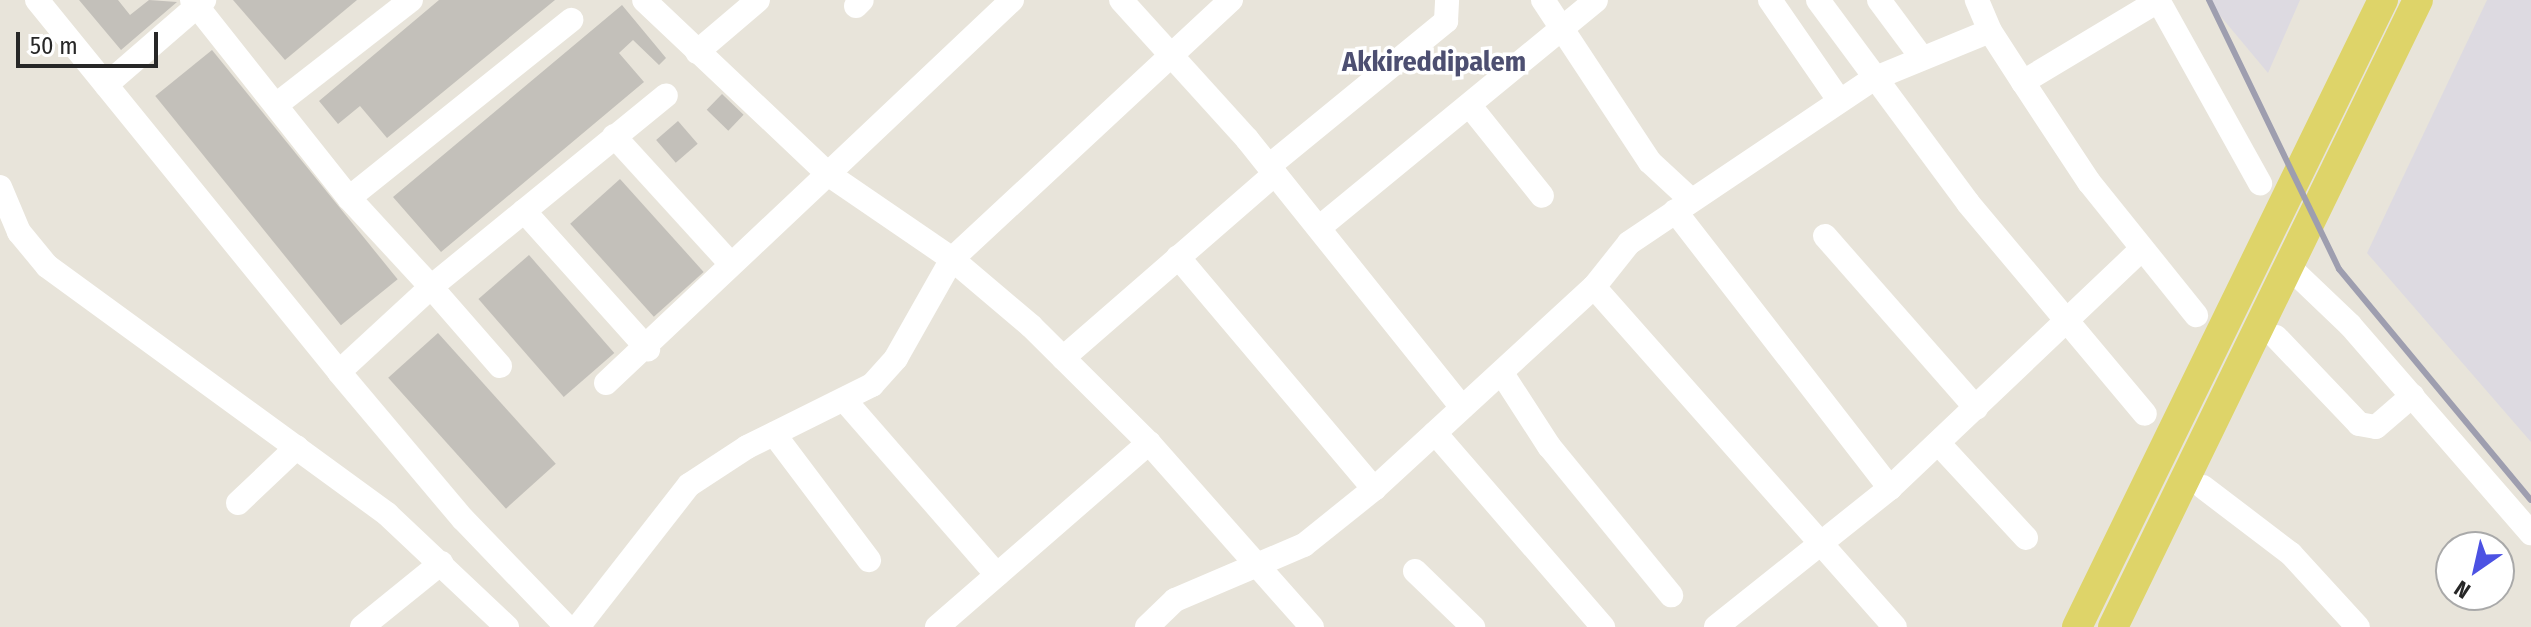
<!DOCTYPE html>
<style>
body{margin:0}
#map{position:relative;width:2531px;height:627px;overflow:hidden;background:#e8e4da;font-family:"Fira Sans Condensed",sans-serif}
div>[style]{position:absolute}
.industrial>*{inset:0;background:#dddae1}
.building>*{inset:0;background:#c3c0ba;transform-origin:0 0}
.minor>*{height:24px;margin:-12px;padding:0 12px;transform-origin:12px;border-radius:12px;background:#fff}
.major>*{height:30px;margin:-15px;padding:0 15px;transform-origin:15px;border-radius:15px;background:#ded469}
.rail>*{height:6px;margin:-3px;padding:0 3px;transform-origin:3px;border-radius:3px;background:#9e9eaf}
span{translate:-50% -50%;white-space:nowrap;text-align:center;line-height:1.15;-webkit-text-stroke:7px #fff;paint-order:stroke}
.neighbourhood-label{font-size:28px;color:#4d4f71;font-weight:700}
.north{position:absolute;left:2435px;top:531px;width:80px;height:80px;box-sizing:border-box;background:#fff;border:2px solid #a9a9a9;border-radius:50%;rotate:214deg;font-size:22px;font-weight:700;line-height:32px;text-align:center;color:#272727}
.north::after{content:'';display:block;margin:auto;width:28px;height:36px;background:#4c52e3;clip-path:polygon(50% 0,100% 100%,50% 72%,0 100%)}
.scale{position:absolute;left:16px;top:32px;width:142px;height:36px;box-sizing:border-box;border:4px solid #272727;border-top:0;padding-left:10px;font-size:24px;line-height:28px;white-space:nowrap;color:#272727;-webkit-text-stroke:6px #fff;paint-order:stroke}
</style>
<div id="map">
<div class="industrial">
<div style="clip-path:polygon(2207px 0,2300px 0,2268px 73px)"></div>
<div style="clip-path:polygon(2487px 0,2531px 0,2531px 442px,2367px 253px)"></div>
</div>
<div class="building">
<div style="clip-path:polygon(79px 0,118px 0,130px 15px,149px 0,177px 2px,121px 50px)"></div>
<div style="clip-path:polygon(233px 0,357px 0,285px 60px)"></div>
<div style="clip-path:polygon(439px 0,555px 0,387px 138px,360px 106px,338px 124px,319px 101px)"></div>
<div style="clip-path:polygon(622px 5px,666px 58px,659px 65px,633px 40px,619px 53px,644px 82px,441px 252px,393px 197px)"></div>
<div style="left:212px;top:50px;width:295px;height:73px;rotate:51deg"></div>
<div style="left:722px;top:94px;width:30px;height:22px;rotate:44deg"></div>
<div style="left:678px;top:121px;width:30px;height:29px;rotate:49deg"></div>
<div style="left:620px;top:179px;width:125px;height:67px;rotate:48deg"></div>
<div style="left:529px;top:255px;width:130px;height:67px;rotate:49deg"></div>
<div style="left:438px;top:333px;width:176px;height:67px;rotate:48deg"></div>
</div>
<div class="minor">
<div style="left:37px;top:0;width:479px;rotate:50.9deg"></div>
<div style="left:192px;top:0;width:253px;rotate:51.6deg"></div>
<div style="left:349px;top:198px;width:121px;rotate:47.3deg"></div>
<div style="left:431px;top:287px;width:303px;rotate:-39.2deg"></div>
<div style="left:1012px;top:0;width:253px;rotate:136.6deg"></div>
<div style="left:828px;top:174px;width:150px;rotate:34.4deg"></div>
<div style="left:952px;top:259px;width:104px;rotate:40.3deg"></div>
<div style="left:1031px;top:326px;width:166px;rotate:44.8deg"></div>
<div style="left:1149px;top:443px;width:246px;rotate:48.5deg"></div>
<div style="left:1121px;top:0;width:188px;rotate:47.8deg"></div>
<div style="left:1247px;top:139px;width:344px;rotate:51.3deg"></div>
<div style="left:1543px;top:0;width:194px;rotate:56.6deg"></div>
<div style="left:1650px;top:162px;width:56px;rotate:42.8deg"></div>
<div style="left:1770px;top:0;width:121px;rotate:55.4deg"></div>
<div style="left:1818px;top:0;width:252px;rotate:53.5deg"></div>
<div style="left:1968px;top:203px;width:275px;rotate:50deg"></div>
<div style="left:1879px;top:0;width:72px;rotate:53.4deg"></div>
<div style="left:2158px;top:0;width:210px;rotate:60.9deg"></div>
<div style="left:856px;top:6px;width:8px;rotate:-45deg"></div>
<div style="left:1990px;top:31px;width:61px;rotate:57.1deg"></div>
<div style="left:2023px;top:82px;width:157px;rotate:-31deg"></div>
<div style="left:697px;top:52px;width:80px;rotate:-40.4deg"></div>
<div style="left:2023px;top:82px;width:120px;rotate:56.6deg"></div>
<div style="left:2089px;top:182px;width:171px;rotate:51.2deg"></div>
<div style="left:106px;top:85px;width:130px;rotate:-40.9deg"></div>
<div style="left:276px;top:105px;width:171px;rotate:-37.9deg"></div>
<div style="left:1470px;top:106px;width:115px;rotate:51.3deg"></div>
<div style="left:614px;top:136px;width:172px;rotate:47.6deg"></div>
<div style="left:1269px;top:166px;width:229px;rotate:-39.3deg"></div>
<div style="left:1446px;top:21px;width:21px;rotate:-87deg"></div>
<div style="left:0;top:187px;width:49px;rotate:67.1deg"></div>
<div style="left:19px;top:232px;width:44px;rotate:50.5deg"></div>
<div style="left:47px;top:266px;width:421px;rotate:36.1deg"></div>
<div style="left:387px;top:514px;width:165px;rotate:43.3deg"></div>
<div style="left:349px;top:198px;width:285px;rotate:-38.7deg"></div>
<div style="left:524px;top:211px;width:186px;rotate:48.1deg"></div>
<div style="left:1675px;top:211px;width:351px;rotate:52.2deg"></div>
<div style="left:1320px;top:227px;width:357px;rotate:-39.4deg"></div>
<div style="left:1825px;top:236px;width:229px;rotate:48.7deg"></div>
<div style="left:1178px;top:257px;width:304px;rotate:49.8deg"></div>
<div style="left:2287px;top:265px;width:87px;rotate:43.6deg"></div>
<div style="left:2350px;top:325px;width:276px;rotate:49deg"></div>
<div style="left:1594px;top:287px;width:454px;rotate:48.5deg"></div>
<div style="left:2276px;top:337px;width:120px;rotate:46.3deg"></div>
<div style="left:2359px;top:424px;width:17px;rotate:10deg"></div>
<div style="left:2376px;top:427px;width:48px;rotate:-40.7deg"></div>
<div style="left:1063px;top:358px;width:281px;rotate:-41deg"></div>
<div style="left:500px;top:366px;width:105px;rotate:-131.1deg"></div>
<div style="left:431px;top:287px;width:125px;rotate:137.3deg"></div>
<div style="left:339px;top:372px;width:192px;rotate:49.9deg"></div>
<div style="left:463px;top:519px;width:150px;rotate:46.1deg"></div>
<div style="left:1503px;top:375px;width:85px;rotate:57.1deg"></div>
<div style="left:1549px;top:446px;width:193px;rotate:50.7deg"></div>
<div style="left:606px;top:383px;width:305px;rotate:-43.3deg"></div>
<div style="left:828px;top:174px;width:253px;rotate:-136.6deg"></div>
<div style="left:847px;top:403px;width:228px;rotate:48.9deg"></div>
<div style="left:1435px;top:433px;width:257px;rotate:49.1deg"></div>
<div style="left:774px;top:434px;width:158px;rotate:53deg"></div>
<div style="left:1939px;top:444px;width:128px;rotate:47.2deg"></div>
<div style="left:2203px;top:487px;width:111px;rotate:37.3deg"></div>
<div style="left:2291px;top:554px;width:99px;rotate:47.5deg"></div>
<div style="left:238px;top:503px;width:81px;rotate:-43.5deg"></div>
<div style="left:1415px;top:571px;width:81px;rotate:44deg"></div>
<div style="left:362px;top:627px;width:102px;rotate:-39deg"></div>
<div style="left:578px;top:627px;width:180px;rotate:-52deg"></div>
<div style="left:689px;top:485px;width:69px;rotate:-33.2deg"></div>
<div style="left:747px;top:447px;width:140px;rotate:-26.4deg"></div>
<div style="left:872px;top:385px;width:36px;rotate:-48deg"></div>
<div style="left:896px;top:358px;width:114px;rotate:-60.5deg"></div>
<div style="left:952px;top:259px;width:381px;rotate:-42.9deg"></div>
<div style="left:937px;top:627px;width:281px;rotate:-41deg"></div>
<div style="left:1147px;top:627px;width:39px;rotate:-44deg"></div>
<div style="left:1175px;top:600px;width:140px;rotate:-23.1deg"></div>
<div style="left:1304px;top:545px;width:90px;rotate:-38.7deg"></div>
<div style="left:1374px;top:489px;width:299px;rotate:-42.6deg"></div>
<div style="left:1594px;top:287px;width:56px;rotate:-51.5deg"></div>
<div style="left:1629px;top:243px;width:294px;rotate:-33.9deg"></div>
<div style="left:1873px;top:79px;width:126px;rotate:-22.3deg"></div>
<div style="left:1990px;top:31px;width:34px;rotate:-113deg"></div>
<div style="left:1716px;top:627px;width:223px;rotate:-38.6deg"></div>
<div style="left:1890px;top:488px;width:346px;rotate:-43.5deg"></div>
</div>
<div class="major">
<div style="left:2077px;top:627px;width:698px;rotate:-63.99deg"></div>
<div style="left:2113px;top:627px;width:697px;rotate:-64.06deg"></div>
</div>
<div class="rail">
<div style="left:2209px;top:0;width:299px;rotate:64.2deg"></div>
<div style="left:2339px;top:269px;width:300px;rotate:50.3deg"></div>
</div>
<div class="neighbourhood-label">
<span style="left:1434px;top:62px">Akkireddipalem</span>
</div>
<div class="north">N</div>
<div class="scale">50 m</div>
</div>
